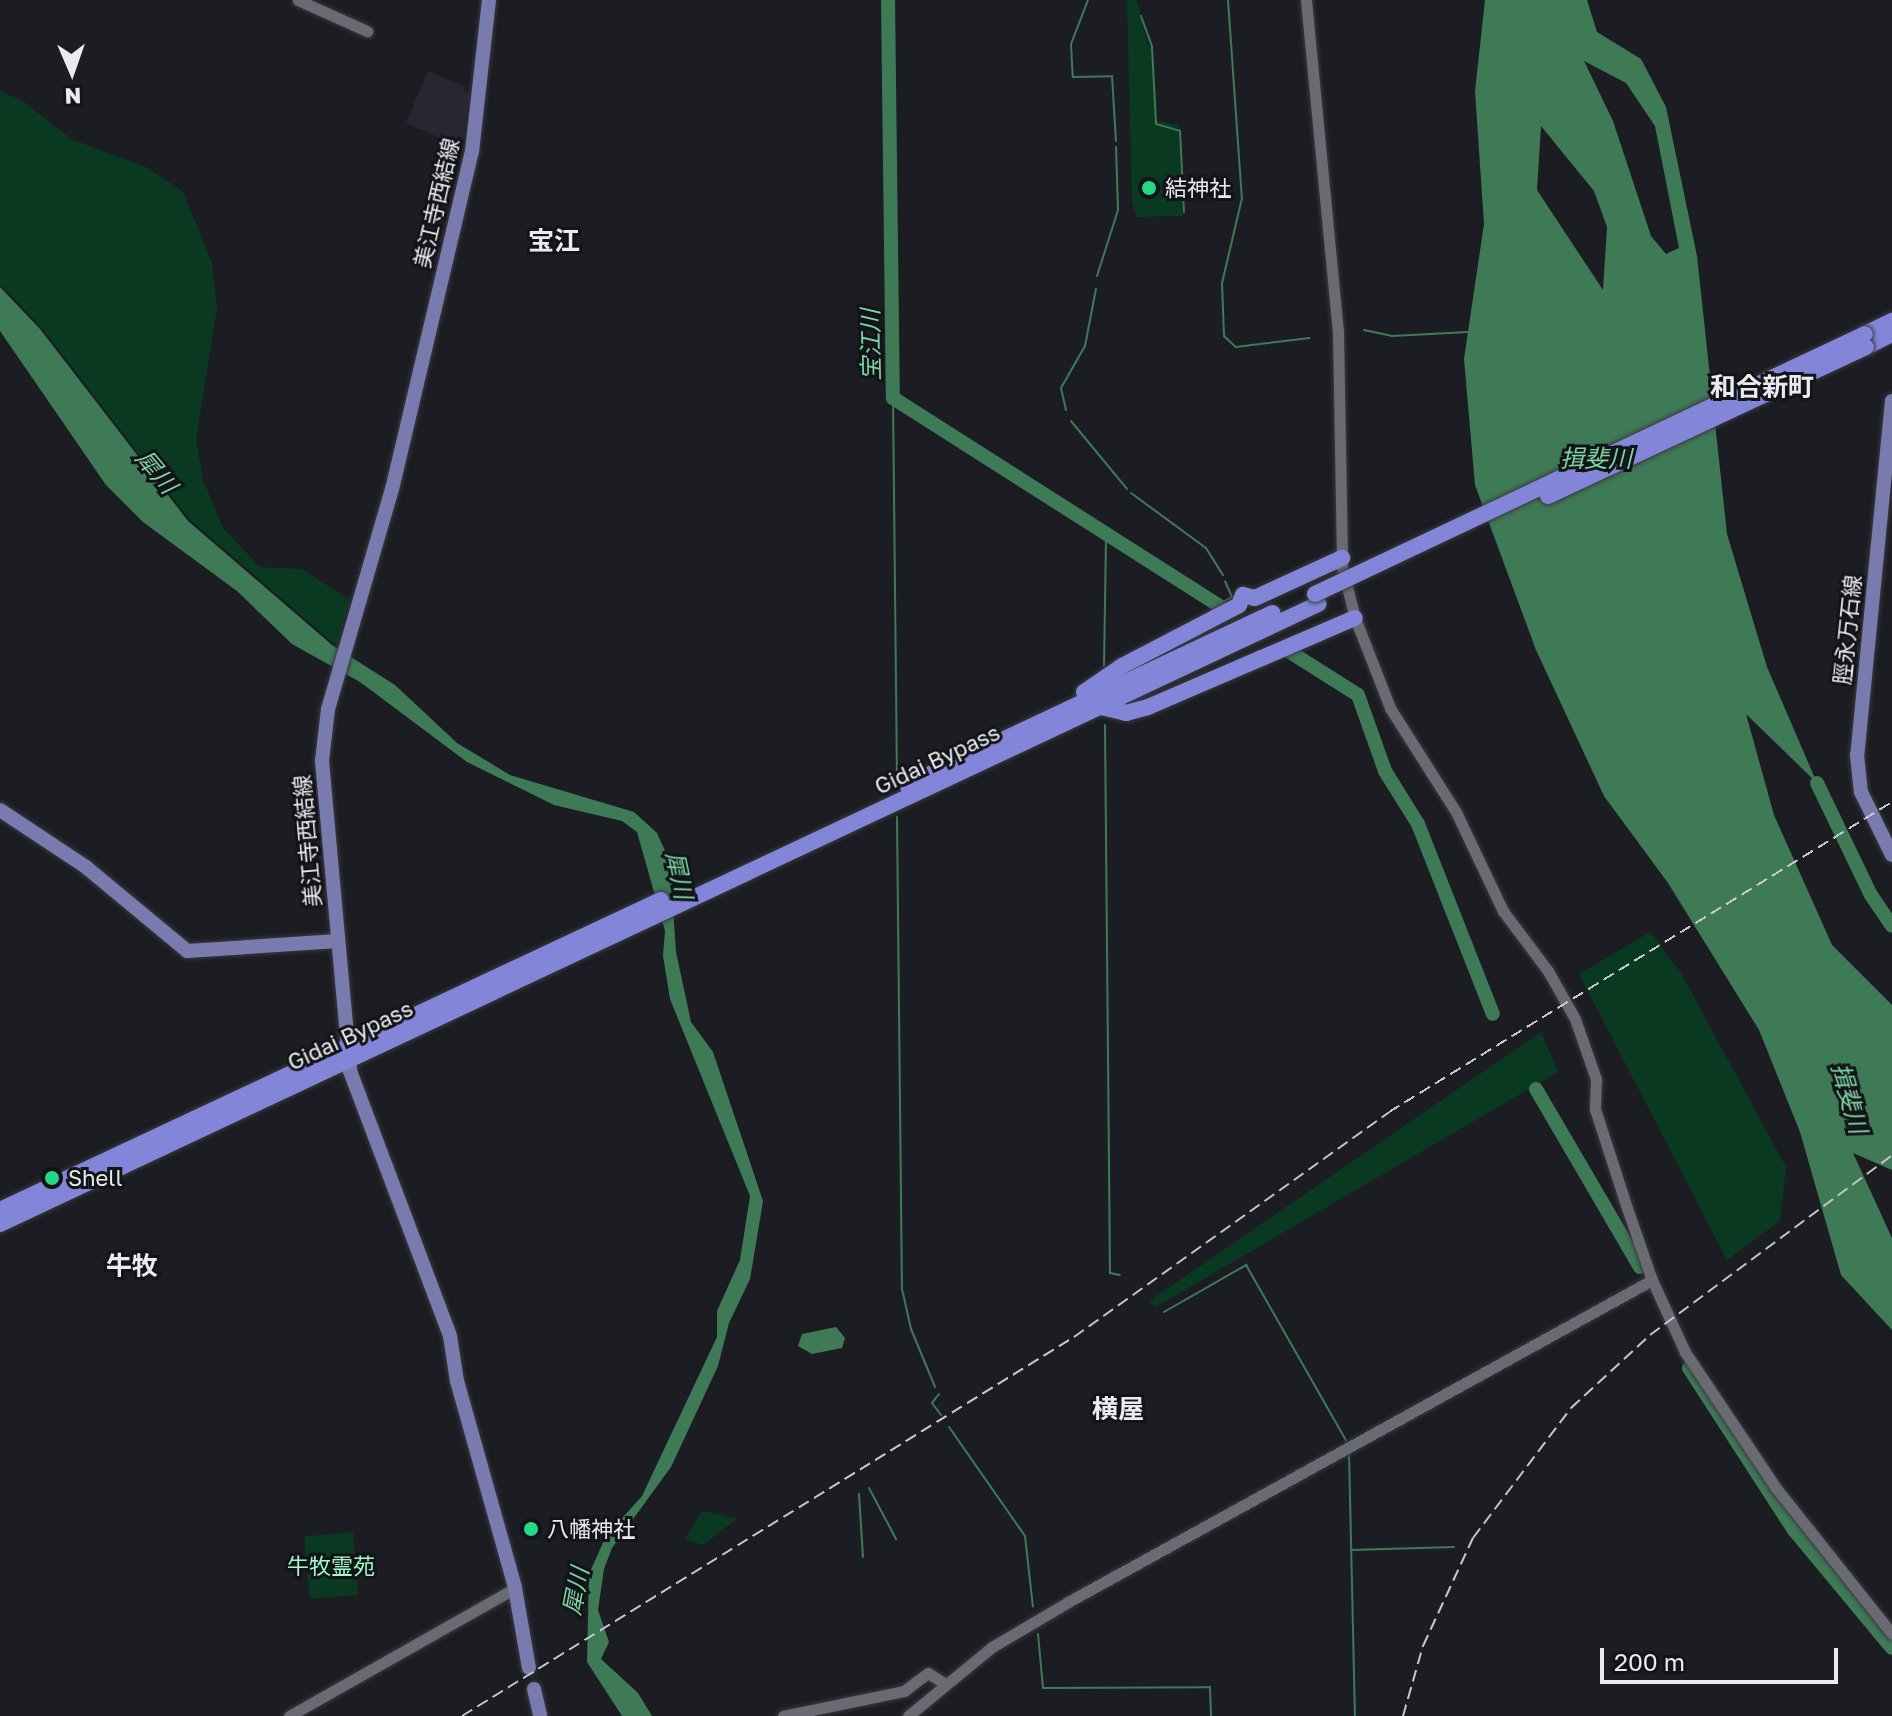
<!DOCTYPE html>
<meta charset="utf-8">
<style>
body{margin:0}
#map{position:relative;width:1892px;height:1716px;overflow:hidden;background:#1c1d23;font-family:"Golos Text","Noto Sans JP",sans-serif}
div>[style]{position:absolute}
.built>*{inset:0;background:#262732}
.green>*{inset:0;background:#093921;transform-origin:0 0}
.water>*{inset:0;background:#3f7a57}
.stream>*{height:2px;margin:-1px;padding:0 1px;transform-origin:1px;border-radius:1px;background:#3f7a57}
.river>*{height:14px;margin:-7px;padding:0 7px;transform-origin:7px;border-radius:7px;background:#3f7a57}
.roads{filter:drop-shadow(0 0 2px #39393e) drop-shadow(0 0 2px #39393e)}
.minor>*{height:11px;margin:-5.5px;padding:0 5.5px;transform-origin:5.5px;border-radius:5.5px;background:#6a6b72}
.major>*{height:14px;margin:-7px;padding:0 7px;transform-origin:7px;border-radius:7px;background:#797baf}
.highway>*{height:16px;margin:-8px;padding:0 8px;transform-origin:8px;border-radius:8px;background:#8386d8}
.rail>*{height:2px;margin-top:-1px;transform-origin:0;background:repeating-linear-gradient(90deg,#c8c8cc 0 12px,transparent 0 18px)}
.bridges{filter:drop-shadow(0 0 2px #39393e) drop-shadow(0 0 2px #39393e)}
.highway-bridge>*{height:16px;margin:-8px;padding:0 8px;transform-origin:8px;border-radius:8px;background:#8386d8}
.dots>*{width:22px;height:22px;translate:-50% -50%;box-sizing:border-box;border:4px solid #131419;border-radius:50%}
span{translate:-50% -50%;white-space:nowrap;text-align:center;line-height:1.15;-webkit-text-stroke:6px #131419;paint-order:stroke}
.poi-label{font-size:22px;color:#ebebef}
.left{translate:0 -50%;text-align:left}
.street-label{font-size:22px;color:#ebebef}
.park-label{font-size:22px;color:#a1f9c3}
.water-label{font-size:24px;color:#7dd4a0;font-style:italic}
.quarter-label{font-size:26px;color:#ebebef;font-weight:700}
.north{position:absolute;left:32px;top:32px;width:80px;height:80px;-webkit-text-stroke:6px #131419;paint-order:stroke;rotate:178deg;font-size:22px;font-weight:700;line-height:32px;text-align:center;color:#ebebef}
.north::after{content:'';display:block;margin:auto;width:28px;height:36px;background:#ebebef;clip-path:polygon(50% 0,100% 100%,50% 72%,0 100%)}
.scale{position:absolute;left:1600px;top:1648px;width:238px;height:36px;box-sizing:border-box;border:4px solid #ebebef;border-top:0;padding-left:10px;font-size:24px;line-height:28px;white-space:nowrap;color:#ebebef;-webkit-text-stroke:6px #131419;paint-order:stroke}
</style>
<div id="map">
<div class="built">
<div style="clip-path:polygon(428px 71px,463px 86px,469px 96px,461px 147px,406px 123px)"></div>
</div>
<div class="green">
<div style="clip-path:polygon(1127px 0,1137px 0,1148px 45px,1153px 46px,1156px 121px,1178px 125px,1183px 216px,1137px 217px,1132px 203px)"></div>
<div style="clip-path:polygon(0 91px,23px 101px,71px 139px,148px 168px,183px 192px,212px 263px,217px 307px,196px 440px,203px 480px,223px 528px,260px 567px,302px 569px,350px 600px,337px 646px,189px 519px,42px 328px,0 284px)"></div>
<div style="clip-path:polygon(1650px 932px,1681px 973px,1786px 1167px,1780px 1221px,1727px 1260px,1579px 974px)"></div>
<div style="clip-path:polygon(1541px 1032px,1558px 1072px,1156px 1307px,1149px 1301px)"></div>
<div style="clip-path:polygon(702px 1511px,738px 1518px,703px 1545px,685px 1539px)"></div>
<div style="left:353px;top:1532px;width:63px;height:49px;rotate:85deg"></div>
</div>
<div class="water">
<div style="clip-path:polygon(evenodd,1485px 0,1587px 0,1597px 32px,1641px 59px,1666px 107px,1697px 256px,1727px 534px,1767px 667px,1817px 783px,1746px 714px,1774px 815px,1832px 945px,1892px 1005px,1892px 1170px,1853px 1153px,1892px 1238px,1892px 1330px,1841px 1275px,1800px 1132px,1759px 1030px,1668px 883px,1604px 796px,1536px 650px,1475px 485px,1464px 359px,1484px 224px,1475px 91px,1485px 0,1584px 61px,1626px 83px,1655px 126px,1679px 248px,1666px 254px,1651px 236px,1613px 121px,1584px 61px,1485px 0,1541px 126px,1594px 191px,1607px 227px,1603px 290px,1537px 190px,1541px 126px)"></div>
<div style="clip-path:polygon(0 287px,40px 329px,188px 521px,332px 645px,395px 685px,457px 743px,510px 775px,634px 812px,657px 833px,670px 862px,676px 952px,691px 1022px,713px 1052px,763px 1201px,750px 1279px,729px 1323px,718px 1366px,671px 1467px,612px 1548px,604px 1569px,598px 1610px,609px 1642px,601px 1659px,638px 1693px,652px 1716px,622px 1716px,587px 1662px,589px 1574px,606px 1536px,642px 1496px,717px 1337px,717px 1311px,740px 1260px,750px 1196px,670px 999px,663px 956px,665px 931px,637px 832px,622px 821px,554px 805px,467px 762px,360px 682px,292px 644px,237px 591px,143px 522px,106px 485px,0 331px)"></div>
<div style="clip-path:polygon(836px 1327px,845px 1338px,842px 1348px,812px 1354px,798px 1346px,802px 1334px)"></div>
</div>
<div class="stream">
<div style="left:1088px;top:0;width:47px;rotate:111.1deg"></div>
<div style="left:1071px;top:44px;width:33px;rotate:87deg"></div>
<div style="left:1073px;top:77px;width:39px;rotate:-1deg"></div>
<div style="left:1112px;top:76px;width:65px;rotate:86.5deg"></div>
<div style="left:1228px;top:0;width:198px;rotate:86deg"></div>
<div style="left:1242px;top:198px;width:87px;rotate:103.2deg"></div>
<div style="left:1222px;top:283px;width:53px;rotate:87.8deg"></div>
<div style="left:1224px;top:336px;width:16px;rotate:43deg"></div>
<div style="left:1236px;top:347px;width:74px;rotate:-7deg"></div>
<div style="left:1141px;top:16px;width:33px;rotate:70deg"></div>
<div style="left:1152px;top:47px;width:77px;rotate:87deg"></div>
<div style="left:1156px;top:124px;width:25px;rotate:16deg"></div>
<div style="left:1180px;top:131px;width:81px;rotate:87.2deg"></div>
<div style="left:1097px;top:276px;width:69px;rotate:-72.3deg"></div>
<div style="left:1118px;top:210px;width:63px;rotate:-91.8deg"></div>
<div style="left:1364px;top:330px;width:29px;rotate:12deg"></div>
<div style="left:1392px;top:336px;width:76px;rotate:-3deg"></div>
<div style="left:893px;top:398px;width:375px;rotate:89.4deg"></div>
<div style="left:1066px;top:410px;width:23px;rotate:-103deg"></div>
<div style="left:1061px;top:388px;width:48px;rotate:-60.3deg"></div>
<div style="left:1085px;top:346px;width:58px;rotate:-79.1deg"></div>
<div style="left:1071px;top:421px;width:88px;rotate:50.5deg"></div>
<div style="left:1131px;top:493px;width:93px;rotate:36.3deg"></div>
<div style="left:1206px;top:548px;width:32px;rotate:58deg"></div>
<div style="left:1218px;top:605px;width:16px;rotate:-30deg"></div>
<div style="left:1232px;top:597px;width:17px;rotate:-114deg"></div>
<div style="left:1104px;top:666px;width:132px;rotate:-89.1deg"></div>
<div style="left:1105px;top:725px;width:548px;rotate:89.48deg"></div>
<div style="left:1110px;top:1273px;width:10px;rotate:11deg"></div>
<div style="left:897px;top:817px;width:472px;rotate:89.4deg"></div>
<div style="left:902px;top:1289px;width:41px;rotate:77.3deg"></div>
<div style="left:911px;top:1329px;width:63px;rotate:67.5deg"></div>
<div style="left:1164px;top:1312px;width:95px;rotate:-29.8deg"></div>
<div style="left:1246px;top:1265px;width:202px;rotate:60.3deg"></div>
<div style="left:939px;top:1394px;width:11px;rotate:128deg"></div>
<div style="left:932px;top:1403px;width:15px;rotate:53deg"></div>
<div style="left:949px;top:1427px;width:133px;rotate:55.1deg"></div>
<div style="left:1025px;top:1536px;width:71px;rotate:83.6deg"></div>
<div style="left:1349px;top:1453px;width:263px;rotate:88.7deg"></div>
<div style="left:869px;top:1488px;width:58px;rotate:62.1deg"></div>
<div style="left:859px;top:1494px;width:63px;rotate:86.4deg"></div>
<div style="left:1351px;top:1550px;width:103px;rotate:-1.7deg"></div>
<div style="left:1038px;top:1634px;width:54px;rotate:84.7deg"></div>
<div style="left:1043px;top:1688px;width:167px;rotate:-0.3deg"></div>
<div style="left:1210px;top:1687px;width:29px;rotate:88deg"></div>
</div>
<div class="river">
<div style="left:888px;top:0;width:398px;rotate:89.3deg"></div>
<div style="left:893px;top:398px;width:387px;rotate:32.5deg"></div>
<div style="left:1290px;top:652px;width:80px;rotate:32.3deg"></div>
<div style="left:1358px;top:695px;width:81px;rotate:70.4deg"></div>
<div style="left:1385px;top:771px;width:62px;rotate:58.1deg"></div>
<div style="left:1418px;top:824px;width:204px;rotate:68.5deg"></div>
<div style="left:1817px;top:783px;width:124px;rotate:64.3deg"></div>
<div style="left:1871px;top:895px;width:37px;rotate:56deg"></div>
<div style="left:1536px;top:1089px;width:206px;rotate:59.7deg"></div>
<div style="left:1689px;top:1368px;width:193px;rotate:57.1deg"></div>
<div style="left:1794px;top:1530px;width:153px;rotate:50.3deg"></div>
</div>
<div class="roads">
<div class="minor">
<div style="left:298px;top:0;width:76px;rotate:24.2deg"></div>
<div style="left:1306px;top:0;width:333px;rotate:84.5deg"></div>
<div style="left:1338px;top:331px;width:236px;rotate:89deg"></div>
<div style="left:1342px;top:567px;width:53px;rotate:75.7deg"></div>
<div style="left:1355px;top:618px;width:97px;rotate:68.7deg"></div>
<div style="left:1390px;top:708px;width:123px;rotate:57.6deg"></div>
<div style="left:1456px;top:812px;width:110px;rotate:64.6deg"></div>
<div style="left:1503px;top:911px;width:75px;rotate:53.1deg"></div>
<div style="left:1548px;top:971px;width:55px;rotate:60.6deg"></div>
<div style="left:1575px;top:1019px;width:64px;rotate:70.7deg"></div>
<div style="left:1596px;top:1079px;width:30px;rotate:92deg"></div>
<div style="left:1595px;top:1109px;width:104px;rotate:72.1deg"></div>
<div style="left:1627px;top:1208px;width:76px;rotate:70.9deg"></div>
<div style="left:1652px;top:1280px;width:79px;rotate:65.4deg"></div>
<div style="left:1685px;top:1352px;width:164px;rotate:56.2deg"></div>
<div style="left:1776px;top:1488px;width:186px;rotate:51.5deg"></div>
<div style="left:289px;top:1716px;width:260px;rotate:-29.5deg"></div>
<div style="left:783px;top:1716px;width:124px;rotate:-11.7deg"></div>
<div style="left:904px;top:1691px;width:30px;rotate:-37deg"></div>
<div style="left:928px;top:1673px;width:19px;rotate:32deg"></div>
<div style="left:908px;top:1716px;width:109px;rotate:-39.4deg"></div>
<div style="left:992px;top:1647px;width:88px;rotate:-30.6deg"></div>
<div style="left:1068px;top:1602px;width:667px;rotate:-28.87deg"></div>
</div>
<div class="major">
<div style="left:489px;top:0;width:152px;rotate:96.4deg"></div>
<div style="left:472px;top:151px;width:347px;rotate:103.3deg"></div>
<div style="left:392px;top:489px;width:229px;rotate:106.2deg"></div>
<div style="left:328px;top:709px;width:52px;rotate:96.6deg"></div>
<div style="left:322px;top:761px;width:311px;rotate:84.8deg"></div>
<div style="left:350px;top:1071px;width:283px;rotate:69.3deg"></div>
<div style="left:450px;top:1336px;width:46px;rotate:81.2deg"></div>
<div style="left:457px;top:1381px;width:215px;rotate:74.3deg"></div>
<div style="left:515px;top:1588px;width:81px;rotate:80.1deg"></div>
<div style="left:1892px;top:401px;width:356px;rotate:95.6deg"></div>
<div style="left:1857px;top:755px;width:37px;rotate:84deg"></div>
<div style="left:1861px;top:792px;width:70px;rotate:63.8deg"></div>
<div style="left:0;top:810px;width:103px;rotate:33.5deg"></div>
<div style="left:86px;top:867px;width:131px;rotate:39.7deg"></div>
<div style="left:187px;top:951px;width:151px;rotate:-3.8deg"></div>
<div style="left:534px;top:1689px;width:28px;rotate:77deg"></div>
</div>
<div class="highway">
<div style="left:1865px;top:334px;width:30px;rotate:-26deg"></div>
<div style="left:1866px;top:347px;width:29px;rotate:-27deg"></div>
<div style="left:1084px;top:692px;width:46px;rotate:-34.4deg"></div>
<div style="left:1122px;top:666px;width:132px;rotate:-27.5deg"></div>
<div style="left:1239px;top:605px;width:11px;rotate:-68deg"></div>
<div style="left:1243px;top:595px;width:12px;rotate:14deg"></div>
<div style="left:1255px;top:598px;width:96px;rotate:-24.7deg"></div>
<div style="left:1101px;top:707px;width:26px;rotate:13deg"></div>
<div style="left:1126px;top:713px;width:23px;rotate:-15deg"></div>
<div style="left:1148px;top:707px;width:225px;rotate:-23.3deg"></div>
<div style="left:907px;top:785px;width:404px;rotate:-25.2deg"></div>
<div style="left:0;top:1210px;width:730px;rotate:-25.13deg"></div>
<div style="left:0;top:1224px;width:1457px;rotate:-25.19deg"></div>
</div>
</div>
<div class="rail">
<div style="left:462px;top:1716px;width:720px;rotate:-31.77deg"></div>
<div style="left:1074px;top:1337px;width:387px;rotate:-35.5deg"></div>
<div style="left:1389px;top:1112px;width:591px;rotate:-31.65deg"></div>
<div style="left:1403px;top:1716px;width:73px;rotate:-74.1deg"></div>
<div style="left:1423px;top:1646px;width:119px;rotate:-65.2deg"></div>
<div style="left:1473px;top:1538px;width:163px;rotate:-53deg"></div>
<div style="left:1571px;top:1408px;width:108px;rotate:-42.7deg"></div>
<div style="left:1650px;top:1335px;width:302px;rotate:-36.6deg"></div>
</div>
<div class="bridges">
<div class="highway-bridge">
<div style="left:1548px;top:496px;width:351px;rotate:-25.1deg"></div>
<div style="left:1315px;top:594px;width:608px;rotate:-25.3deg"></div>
</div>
</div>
<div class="dots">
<div style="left:1149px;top:188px;background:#25d886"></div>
<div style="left:52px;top:1178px;background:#25d886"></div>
<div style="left:531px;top:1529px;background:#25d886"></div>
</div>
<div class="poi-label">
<span class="left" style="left:1165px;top:188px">結神社</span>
<span class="left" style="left:68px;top:1178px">Shell</span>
<span class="left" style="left:547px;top:1529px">八幡神社</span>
</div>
<div class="street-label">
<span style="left:436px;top:203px;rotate:-77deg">美江寺西結線</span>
<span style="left:1847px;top:630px;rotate:-84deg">脛永万石線</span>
<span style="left:937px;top:759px;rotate:-25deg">Gidai Bypass</span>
<span style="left:307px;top:841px;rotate:-95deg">美江寺西結線</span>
<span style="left:350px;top:1035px;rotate:-25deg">Gidai Bypass</span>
</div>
<div class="park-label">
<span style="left:331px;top:1566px">牛牧霊苑</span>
</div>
<div class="water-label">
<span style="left:870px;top:345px;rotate:-91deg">宝江川</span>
<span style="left:1596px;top:458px">揖斐川</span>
<span style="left:157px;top:471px;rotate:50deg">犀川</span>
<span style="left:680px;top:875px;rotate:78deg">犀川</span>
<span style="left:1850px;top:1098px;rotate:74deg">揖斐川</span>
<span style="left:575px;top:1591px;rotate:-79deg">犀川</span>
</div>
<div class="quarter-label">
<span style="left:554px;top:241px">宝江</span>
<span style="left:1762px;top:387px">和合新町</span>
<span style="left:132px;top:1266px">牛牧</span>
<span style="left:1118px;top:1409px">横屋</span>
</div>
<div class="north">N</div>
<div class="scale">200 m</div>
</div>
